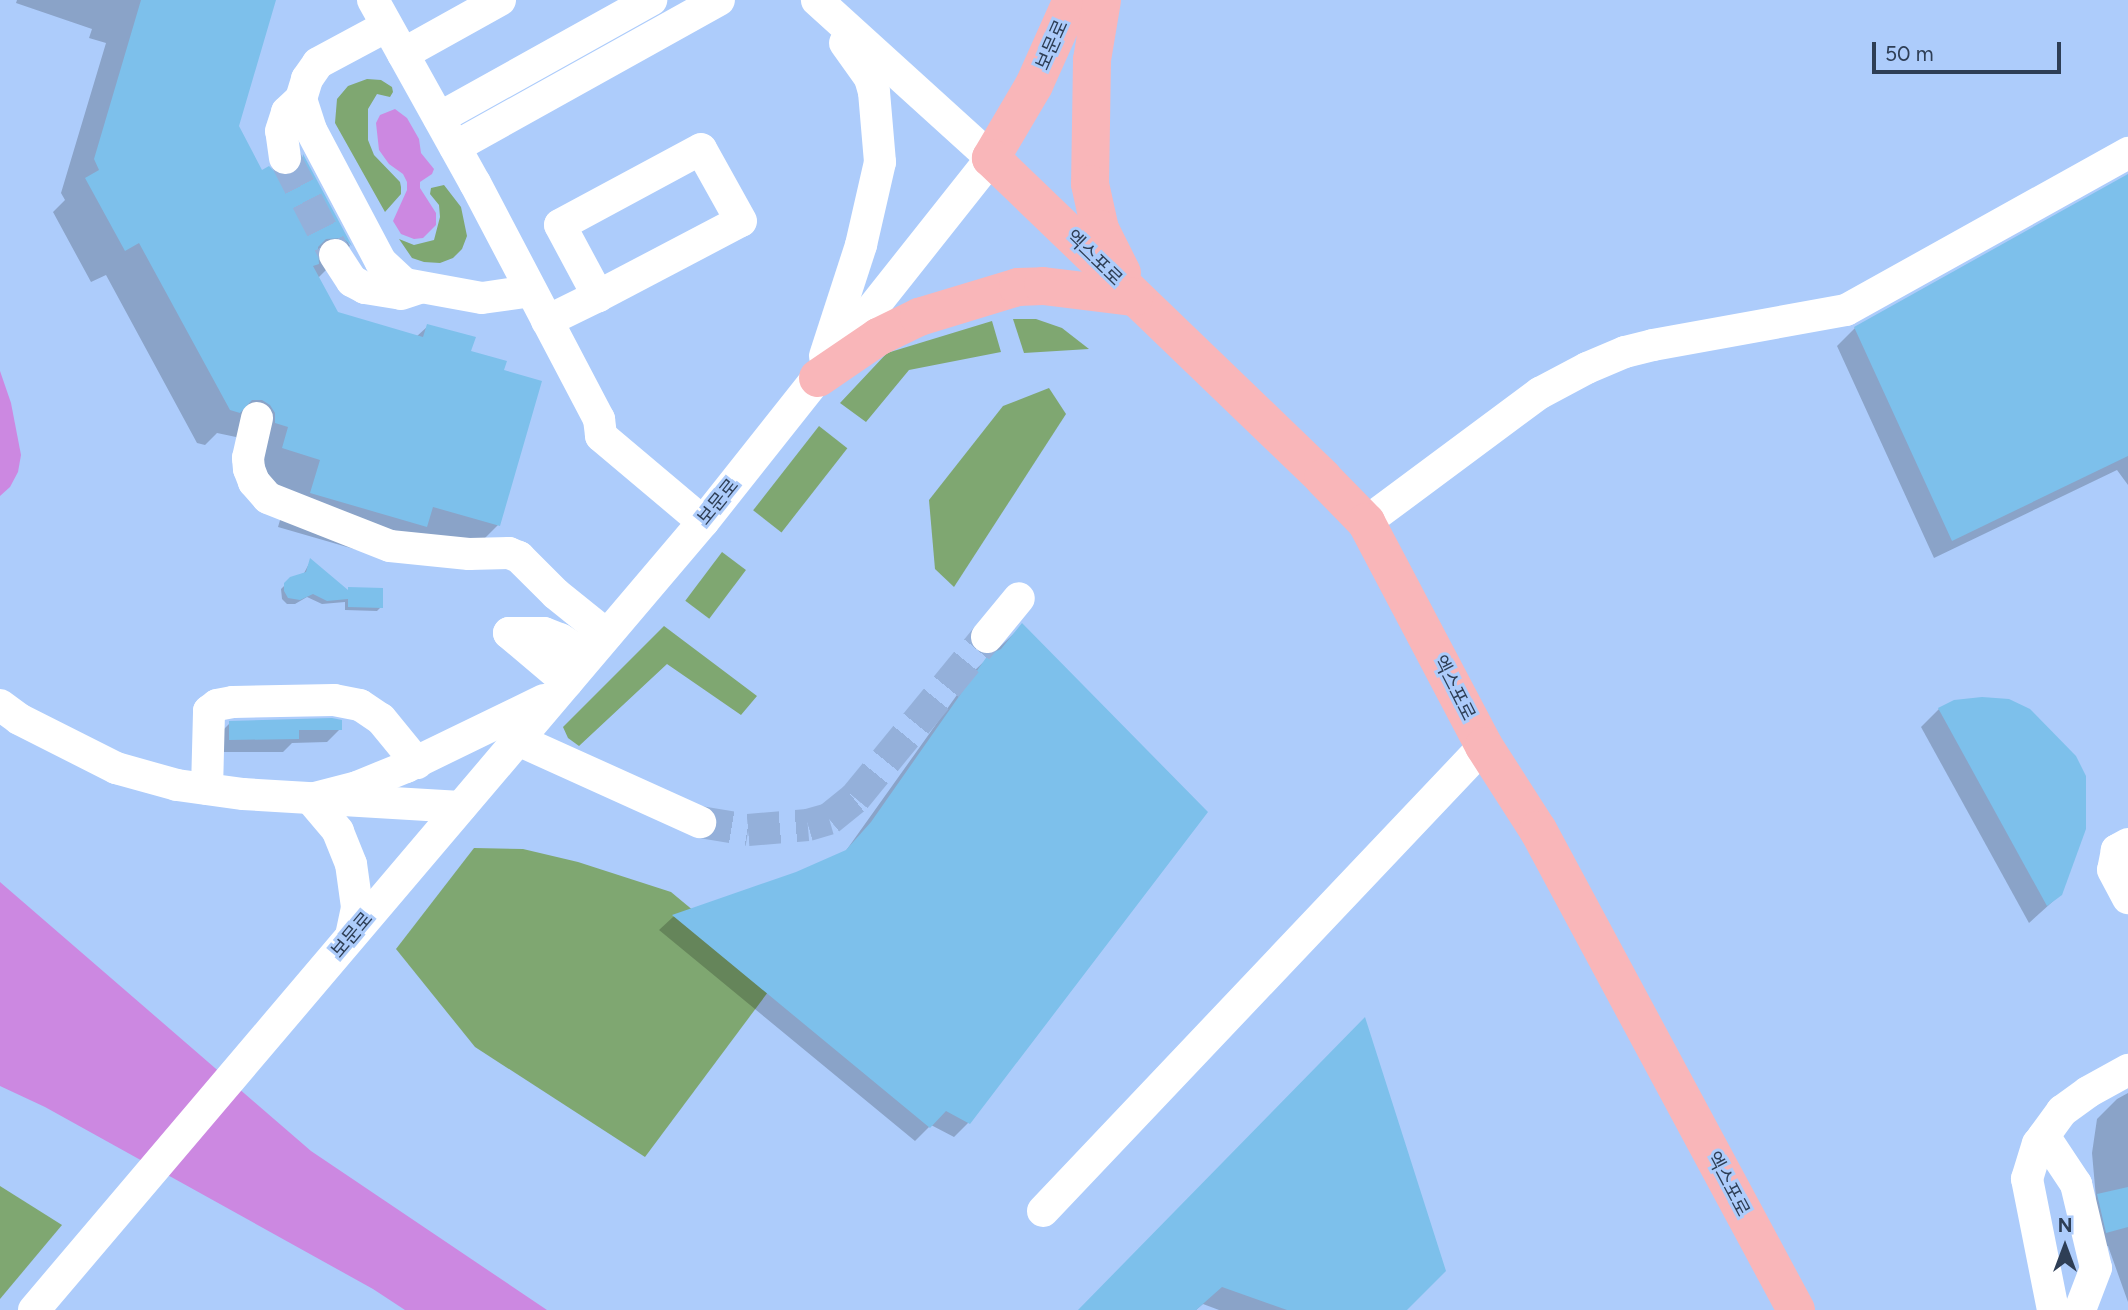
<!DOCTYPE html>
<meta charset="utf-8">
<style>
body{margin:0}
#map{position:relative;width:2128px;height:1310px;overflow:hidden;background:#adccfb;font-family:Figtree,"Noto Sans KR",sans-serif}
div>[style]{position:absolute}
.green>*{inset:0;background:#7fa771;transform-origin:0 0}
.water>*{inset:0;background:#cc88e1}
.shadow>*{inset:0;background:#0003}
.building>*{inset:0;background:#7dc0eb}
.minor-tunnel>*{height:32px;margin-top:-16px;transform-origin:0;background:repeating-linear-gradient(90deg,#94b0da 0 32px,transparent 0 48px)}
.minor>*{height:32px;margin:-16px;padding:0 16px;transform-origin:16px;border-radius:16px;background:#fff}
.major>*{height:38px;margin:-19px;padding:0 19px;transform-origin:19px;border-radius:19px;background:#f9b6b9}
span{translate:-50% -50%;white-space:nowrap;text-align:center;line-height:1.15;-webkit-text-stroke:6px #adccfb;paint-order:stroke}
.street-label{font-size:19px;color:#2e3e55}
.north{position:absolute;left:2030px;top:1212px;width:70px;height:70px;-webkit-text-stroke:5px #adccfb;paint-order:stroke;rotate:0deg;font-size:19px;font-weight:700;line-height:28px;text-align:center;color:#2e3e55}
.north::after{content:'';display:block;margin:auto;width:24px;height:32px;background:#2e3e55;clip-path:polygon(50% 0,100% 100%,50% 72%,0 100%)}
.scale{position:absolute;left:1872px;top:42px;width:189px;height:32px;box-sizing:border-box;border:4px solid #2e3e55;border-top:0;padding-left:9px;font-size:21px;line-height:24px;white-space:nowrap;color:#2e3e55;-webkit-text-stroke:5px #adccfb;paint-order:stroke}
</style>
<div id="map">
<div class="green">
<div style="clip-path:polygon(367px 79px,381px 80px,392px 87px,393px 92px,390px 97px,377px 94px,368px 109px,368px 140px,374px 155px,400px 182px,401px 187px,401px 194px,385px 212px,335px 123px,337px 99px,348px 86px)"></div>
<div style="clip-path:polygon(444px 185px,461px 207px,467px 236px,462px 249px,453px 258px,440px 263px,424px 262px,412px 258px,399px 239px,414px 245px,434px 240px,440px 217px,439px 205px,430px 194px,431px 188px)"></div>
<div style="clip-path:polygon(1013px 319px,1036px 319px,1062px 328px,1089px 349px,1024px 353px)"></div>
<div style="clip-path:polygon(992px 321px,1001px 352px,909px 370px,866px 422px,840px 403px,887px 353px)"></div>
<div style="clip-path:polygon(1049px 388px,1066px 414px,954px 587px,935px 569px,929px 500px,1003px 406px)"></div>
<div style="left:819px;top:426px;width:36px;height:107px;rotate:38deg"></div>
<div style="left:722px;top:552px;width:30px;height:61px;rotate:37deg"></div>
<div style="clip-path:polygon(664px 626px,757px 696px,741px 715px,667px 664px,579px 746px,568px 738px,563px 727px)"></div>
<div style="clip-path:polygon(474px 848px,523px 849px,578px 862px,671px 892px,777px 980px,645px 1157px,475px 1047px,396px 949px)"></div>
<div style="clip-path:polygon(0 1186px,62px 1225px,0 1299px)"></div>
</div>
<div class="water">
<div style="clip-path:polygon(395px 109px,407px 118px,419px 139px,421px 153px,434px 169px,432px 174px,420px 182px,420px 188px,436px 213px,436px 225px,423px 238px,414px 239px,401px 234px,393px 221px,407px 190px,407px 182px,403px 174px,389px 164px,379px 150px,376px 123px,380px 115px)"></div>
<div style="clip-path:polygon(0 371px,11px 403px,21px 455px,18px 472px,10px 487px,0 496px)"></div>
<div style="clip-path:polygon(0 882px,311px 1151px,547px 1310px,405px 1310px,373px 1289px,45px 1107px,0 1086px)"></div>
</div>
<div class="shadow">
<div style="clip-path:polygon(17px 0,274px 0,237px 126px,262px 172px,283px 177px,303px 157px,350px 246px,318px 278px,337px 314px,416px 337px,428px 326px,502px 371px,498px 525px,465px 558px,392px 560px,278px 527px,288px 493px,250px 481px,242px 447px,236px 437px,217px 433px,205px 445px,197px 443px,106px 275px,91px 282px,53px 212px,65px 200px,61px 193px,106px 43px,89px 38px,92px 29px,16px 3px)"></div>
<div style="clip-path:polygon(2128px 176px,2128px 485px,2117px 470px,1934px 558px,1837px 346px,1855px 328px)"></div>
<div style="clip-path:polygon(311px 560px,347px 591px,349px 589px,381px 607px,377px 611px,345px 610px,345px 602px,322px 604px,307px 597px,295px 604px,287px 604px,282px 599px,281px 589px,291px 579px,303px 575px)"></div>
<div style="clip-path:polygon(1022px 626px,968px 1123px,954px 1137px,931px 1125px,915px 1141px,659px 930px,673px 917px,796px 874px,845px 852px,974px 671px)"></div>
<div style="clip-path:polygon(1954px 702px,2061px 894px,2029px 923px,1921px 727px,1939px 709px)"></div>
<div style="clip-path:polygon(230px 723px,340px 729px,327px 742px,292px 743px,283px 752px,216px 752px,216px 737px)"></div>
<div style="clip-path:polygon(1365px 1020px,1405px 1310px,1219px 1310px,1203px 1304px,1196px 1310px,1080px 1310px)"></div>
<div style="clip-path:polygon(2128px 1093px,2128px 1302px,2108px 1246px,2087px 1251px,2079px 1215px,2096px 1198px,2092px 1153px,2097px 1119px,2117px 1099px)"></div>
</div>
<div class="building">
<div style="clip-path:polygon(141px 0,276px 0,239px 126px,262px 170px,269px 166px,278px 175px,288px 176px,302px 165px,303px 154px,352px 246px,343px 238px,326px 239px,318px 247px,319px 264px,313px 266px,338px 312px,423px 337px,427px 324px,476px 337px,471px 351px,507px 361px,504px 370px,542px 381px,500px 526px,433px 507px,427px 527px,310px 493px,320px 460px,282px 448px,288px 427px,275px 423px,275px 413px,270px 405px,262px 400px,252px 400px,240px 413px,230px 410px,139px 243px,125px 251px,85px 178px,99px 170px,94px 159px)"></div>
<div style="clip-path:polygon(2128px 174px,2128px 456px,1952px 541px,1854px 327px)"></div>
<div style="clip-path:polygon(310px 558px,348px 590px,348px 587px,383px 588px,383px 608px,348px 607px,348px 599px,327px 601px,313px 594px,300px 600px,288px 598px,284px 591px,284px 583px,290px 577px,306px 572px)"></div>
<div style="clip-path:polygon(1022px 623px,1208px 812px,970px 1124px,946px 1111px,930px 1128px,672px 915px,796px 872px,846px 850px,871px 822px,988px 655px,1001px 649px)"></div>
<div style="clip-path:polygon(1982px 697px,2009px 699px,2030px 709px,2076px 756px,2086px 776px,2086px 829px,2062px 895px,2047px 906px,1938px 708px,1954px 700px)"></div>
<div style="clip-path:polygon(332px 718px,342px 720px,342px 730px,299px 730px,299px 739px,229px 740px,229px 721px)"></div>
<div style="clip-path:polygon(1365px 1017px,1446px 1271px,1407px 1310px,1287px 1310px,1222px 1287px,1196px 1310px,1078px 1310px)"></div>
<div style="clip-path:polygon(2128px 1187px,2128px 1227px,2106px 1233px,2097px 1194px)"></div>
</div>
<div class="minor-tunnel">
<div style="left:285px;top:158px;width:109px;rotate:62.7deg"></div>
<div style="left:700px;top:822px;width:49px;rotate:9.5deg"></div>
<div style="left:748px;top:830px;width:60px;rotate:-4.8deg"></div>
<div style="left:808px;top:825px;width:22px;rotate:-16deg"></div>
<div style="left:829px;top:819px;width:33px;rotate:-39deg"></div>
<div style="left:855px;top:798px;width:208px;rotate:-50.7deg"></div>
</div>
<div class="minor">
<div style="left:373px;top:0;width:210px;rotate:60.9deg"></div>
<div style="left:475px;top:183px;width:267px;rotate:62.3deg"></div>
<div style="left:599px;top:419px;width:17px;rotate:83deg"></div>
<div style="left:601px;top:436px;width:133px;rotate:40.1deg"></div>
<div style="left:403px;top:54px;width:111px;rotate:-29.1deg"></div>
<div style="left:301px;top:99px;width:33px;rotate:72deg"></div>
<div style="left:311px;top:130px;width:149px;rotate:62.1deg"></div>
<div style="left:381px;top:262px;width:33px;rotate:43deg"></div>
<div style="left:405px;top:284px;width:78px;rotate:10.3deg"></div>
<div style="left:482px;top:298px;width:49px;rotate:-8.1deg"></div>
<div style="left:439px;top:118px;width:243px;rotate:-29.1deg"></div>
<div style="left:455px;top:147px;width:302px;rotate:-29.1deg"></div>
<div style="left:285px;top:158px;width:27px;rotate:-98deg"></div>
<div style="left:281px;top:131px;width:20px;rotate:-72deg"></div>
<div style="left:287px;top:112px;width:19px;rotate:-43deg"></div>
<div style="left:301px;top:99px;width:21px;rotate:-73deg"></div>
<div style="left:307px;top:79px;width:19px;rotate:-55deg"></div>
<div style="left:318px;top:63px;width:78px;rotate:-28.2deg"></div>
<div style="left:335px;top:255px;width:31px;rotate:57deg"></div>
<div style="left:352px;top:281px;width:15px;rotate:28deg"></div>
<div style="left:365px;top:288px;width:36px;rotate:9deg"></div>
<div style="left:401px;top:294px;width:19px;rotate:-18deg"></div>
<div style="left:547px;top:321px;width:57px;rotate:-26.1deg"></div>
<div style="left:598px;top:296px;width:161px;rotate:-27.7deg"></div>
<div style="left:741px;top:221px;width:82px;rotate:-119.1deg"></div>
<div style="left:701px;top:149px;width:160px;rotate:151.7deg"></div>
<div style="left:560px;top:225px;width:81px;rotate:61.8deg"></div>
<div style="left:825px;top:356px;width:117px;rotate:-72deg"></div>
<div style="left:861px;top:245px;width:85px;rotate:-77.1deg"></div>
<div style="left:880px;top:162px;width:70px;rotate:-94.9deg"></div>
<div style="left:874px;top:92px;width:15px;rotate:-106deg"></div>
<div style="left:870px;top:78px;width:43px;rotate:-125.5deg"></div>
<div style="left:257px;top:418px;width:41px;rotate:102.7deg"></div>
<div style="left:248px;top:458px;width:11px;rotate:85deg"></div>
<div style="left:249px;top:469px;width:14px;rotate:69deg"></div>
<div style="left:254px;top:482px;width:21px;rotate:49deg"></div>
<div style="left:268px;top:498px;width:131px;rotate:21.5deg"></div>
<div style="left:390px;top:546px;width:79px;rotate:5.8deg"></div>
<div style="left:469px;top:554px;width:40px;rotate:-1.4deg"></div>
<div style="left:509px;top:553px;width:11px;rotate:22deg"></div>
<div style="left:519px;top:557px;width:52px;rotate:45deg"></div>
<div style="left:556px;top:594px;width:65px;rotate:38.8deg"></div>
<div style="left:1366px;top:522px;width:217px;rotate:-36.6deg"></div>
<div style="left:1540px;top:393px;width:53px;rotate:-28deg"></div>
<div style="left:1587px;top:368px;width:41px;rotate:-22.8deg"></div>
<div style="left:1625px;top:352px;width:29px;rotate:-14deg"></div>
<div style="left:1653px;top:345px;width:196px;rotate:-10.3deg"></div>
<div style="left:1846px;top:310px;width:323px;rotate:-29.1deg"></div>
<div style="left:509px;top:633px;width:35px"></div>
<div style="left:544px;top:633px;width:17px;rotate:21deg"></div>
<div style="left:560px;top:639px;width:33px;rotate:33deg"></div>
<div style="left:509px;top:633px;width:76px;rotate:40.2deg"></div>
<div style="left:987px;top:637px;width:50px;rotate:-50.6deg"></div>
<div style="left:0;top:705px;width:24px;rotate:36deg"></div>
<div style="left:19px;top:719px;width:109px;rotate:26.8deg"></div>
<div style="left:116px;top:768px;width:63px;rotate:15.6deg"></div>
<div style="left:177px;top:785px;width:67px;rotate:7.8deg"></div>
<div style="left:243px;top:794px;width:218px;rotate:3.4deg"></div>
<div style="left:518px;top:740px;width:200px;rotate:24.3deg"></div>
<div style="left:207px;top:789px;width:78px;rotate:-88.5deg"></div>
<div style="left:209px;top:711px;width:10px;rotate:-37deg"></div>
<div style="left:217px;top:705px;width:16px;rotate:-11deg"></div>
<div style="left:233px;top:702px;width:101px;rotate:-1.1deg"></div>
<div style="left:334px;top:700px;width:26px;rotate:11deg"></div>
<div style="left:360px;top:705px;width:25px;rotate:34deg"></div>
<div style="left:381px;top:719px;width:57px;rotate:50.7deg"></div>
<div style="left:2128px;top:844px;width:13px;rotate:151deg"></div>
<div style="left:2117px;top:850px;width:20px;rotate:101deg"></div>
<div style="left:2113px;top:870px;width:32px;rotate:62deg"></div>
<div style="left:351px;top:936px;width:30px;rotate:-78deg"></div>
<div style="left:357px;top:907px;width:43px;rotate:-97.9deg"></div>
<div style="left:351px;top:864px;width:35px;rotate:-112deg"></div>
<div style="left:338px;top:831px;width:42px;rotate:-130.2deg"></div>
<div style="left:311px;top:799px;width:48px;rotate:-14.6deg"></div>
<div style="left:357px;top:787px;width:53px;rotate:-22.2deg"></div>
<div style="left:406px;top:767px;width:153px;rotate:-25.9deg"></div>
<div style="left:2044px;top:1136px;width:58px;rotate:56.3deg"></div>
<div style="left:2076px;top:1184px;width:86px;rotate:76.6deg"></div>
<div style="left:2096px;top:1268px;width:45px;rotate:110.9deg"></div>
<div style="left:1043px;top:1211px;width:641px;rotate:-46.52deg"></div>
<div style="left:34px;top:1310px;width:1034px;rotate:-49.67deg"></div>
<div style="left:703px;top:522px;width:464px;rotate:-51.6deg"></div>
<div style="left:991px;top:158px;width:235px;rotate:-137.8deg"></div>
<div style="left:2053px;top:1310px;width:134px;rotate:-101.2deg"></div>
<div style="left:2027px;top:1179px;width:37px;rotate:-73deg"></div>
<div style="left:2038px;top:1144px;width:41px;rotate:-54deg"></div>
<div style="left:2062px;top:1111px;width:32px;rotate:-36deg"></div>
<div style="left:2088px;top:1092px;width:46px;rotate:-28.8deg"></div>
</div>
<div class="major">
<div style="left:1072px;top:0;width:93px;rotate:114.1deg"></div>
<div style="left:1034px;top:85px;width:85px;rotate:120.5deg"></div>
<div style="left:991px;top:158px;width:461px;rotate:43.9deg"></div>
<div style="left:1323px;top:478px;width:62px;rotate:45.7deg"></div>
<div style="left:1366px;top:522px;width:253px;rotate:62.2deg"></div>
<div style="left:1484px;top:746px;width:100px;rotate:57.3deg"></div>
<div style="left:1538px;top:830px;width:545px;rotate:61.74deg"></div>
<div style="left:1102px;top:0;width:61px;rotate:99.5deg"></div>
<div style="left:1092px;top:60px;width:124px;rotate:90.9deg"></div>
<div style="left:1090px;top:184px;width:46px;rotate:77.5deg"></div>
<div style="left:1100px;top:229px;width:49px;rotate:63.4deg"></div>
<div style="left:818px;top:378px;width:73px;rotate:-34.3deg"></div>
<div style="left:878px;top:337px;width:46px;rotate:-26deg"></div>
<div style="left:919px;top:317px;width:103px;rotate:-16.9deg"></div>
<div style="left:1018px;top:287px;width:25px;rotate:-2deg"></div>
<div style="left:1043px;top:286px;width:92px;rotate:6.9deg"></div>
</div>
<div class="street-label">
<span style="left:1052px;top:45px;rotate:-66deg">보문로</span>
<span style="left:1094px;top:258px;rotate:44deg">엑스포로</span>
<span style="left:718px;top:502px;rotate:-51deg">보문로</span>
<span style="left:1454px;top:688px;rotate:63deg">엑스포로</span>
<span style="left:352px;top:935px;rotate:-50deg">보문로</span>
<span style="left:1728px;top:1184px;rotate:62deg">엑스포로</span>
</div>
<div class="north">N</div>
<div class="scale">50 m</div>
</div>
